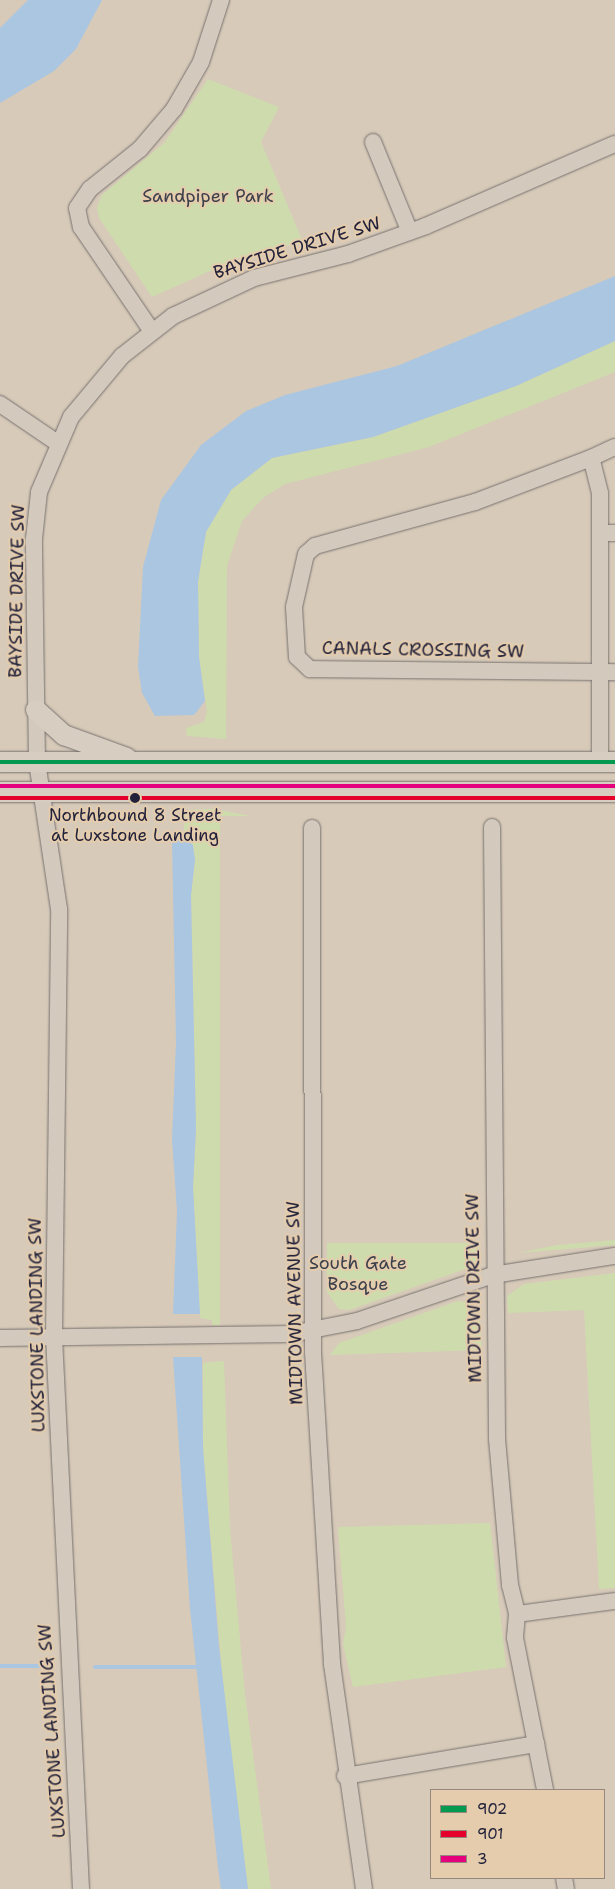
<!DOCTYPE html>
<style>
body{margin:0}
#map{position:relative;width:615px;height:1889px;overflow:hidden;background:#d7cab9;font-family:"Shantell Sans",sans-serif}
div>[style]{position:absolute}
.green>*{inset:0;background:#cedcad}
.water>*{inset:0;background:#abc6e1}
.stream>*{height:4.5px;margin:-2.25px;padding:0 2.25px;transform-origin:2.25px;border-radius:2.25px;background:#abc6e1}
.roads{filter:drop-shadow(0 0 1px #78726f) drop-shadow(0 0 1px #78726f)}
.minor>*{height:16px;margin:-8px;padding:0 8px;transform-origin:8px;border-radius:8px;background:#d3c9bd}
.major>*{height:20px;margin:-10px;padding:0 10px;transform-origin:10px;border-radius:10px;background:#d7cdc0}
.bus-1>*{height:4px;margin:-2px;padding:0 2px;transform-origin:2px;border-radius:2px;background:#03994f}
.bus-2>*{height:4px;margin:-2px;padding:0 2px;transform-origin:2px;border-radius:2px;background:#e4002b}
.bus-3>*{height:4px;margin:-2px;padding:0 2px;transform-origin:2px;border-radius:2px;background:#e5007d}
.dots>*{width:14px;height:14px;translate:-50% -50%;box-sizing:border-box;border:2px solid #e4ccac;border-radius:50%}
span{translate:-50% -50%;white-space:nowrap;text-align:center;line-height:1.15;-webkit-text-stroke:4px #e4ccac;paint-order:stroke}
.bus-label{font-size:17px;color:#22223b}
.park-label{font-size:18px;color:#3b404b}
.street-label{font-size:18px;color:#22223b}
.legend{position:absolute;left:430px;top:1789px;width:175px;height:90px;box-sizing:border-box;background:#e4ccac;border:1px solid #96887f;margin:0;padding:6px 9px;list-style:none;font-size:15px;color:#22223b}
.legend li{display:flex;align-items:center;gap:10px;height:25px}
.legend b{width:25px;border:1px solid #96887f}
</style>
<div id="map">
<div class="green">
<div style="clip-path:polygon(208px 79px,279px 107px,261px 142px,303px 242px,241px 257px,152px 297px,99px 218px,97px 207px,102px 195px,164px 143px)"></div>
<div style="clip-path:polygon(615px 341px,615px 372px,429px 447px,285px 484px,263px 498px,242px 521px,227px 566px,226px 739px,187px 736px,186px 728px,204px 722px,207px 711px,199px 657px,198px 582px,206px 532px,231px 490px,272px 458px,373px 437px,516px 386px)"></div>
<div style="clip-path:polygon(214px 809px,251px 816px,220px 816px,220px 1325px,212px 1325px,212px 1320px,200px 1318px,193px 1187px,196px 1129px,191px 895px,195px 860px,191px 840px,184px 839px,184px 810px)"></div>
<div style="clip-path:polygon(615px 1240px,615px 1245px,518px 1253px,557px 1245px)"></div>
<div style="clip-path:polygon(327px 1243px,480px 1243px,477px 1262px,471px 1267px,349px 1310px,339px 1309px,327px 1292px)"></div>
<div style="clip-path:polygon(615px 1273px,615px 1588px,599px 1589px,584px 1310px,508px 1313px,507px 1296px,524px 1284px)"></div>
<div style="clip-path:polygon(458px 1301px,469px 1303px,479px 1315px,482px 1350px,330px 1355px,339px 1343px)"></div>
<div style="clip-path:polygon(224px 1361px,230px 1529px,245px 1694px,271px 1889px,248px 1889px,225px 1708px,203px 1448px,203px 1363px)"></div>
<div style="clip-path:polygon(490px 1523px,506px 1667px,353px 1687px,343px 1644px,346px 1627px,338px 1527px)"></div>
</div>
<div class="water">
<div style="clip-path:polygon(28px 0,102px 0,76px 49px,54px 71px,0 103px,0 28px)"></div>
<div style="clip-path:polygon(615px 276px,615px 341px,516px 386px,373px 437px,272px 458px,231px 490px,206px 532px,198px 582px,199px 657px,205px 701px,194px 715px,155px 716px,142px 693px,138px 667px,143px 567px,161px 500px,201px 445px,246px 411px,285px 395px,397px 366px)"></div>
<div style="clip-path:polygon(184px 839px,193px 845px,195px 860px,191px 895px,196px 1129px,193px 1187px,200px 1314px,173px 1314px,177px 1211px,172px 1139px,176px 1042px,172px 841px)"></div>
<div style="clip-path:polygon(173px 1357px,202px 1357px,203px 1448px,219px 1647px,248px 1889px,221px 1889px,218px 1868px,190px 1609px)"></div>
</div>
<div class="stream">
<div style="left:0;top:1666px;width:41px"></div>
<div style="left:95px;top:1667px;width:106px"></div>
</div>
<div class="roads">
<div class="minor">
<div style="left:373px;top:142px;width:97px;rotate:67.7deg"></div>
<div style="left:151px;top:330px;width:125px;rotate:-124.2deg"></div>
<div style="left:81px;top:227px;width:19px;rotate:-102deg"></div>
<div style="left:77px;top:208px;width:23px;rotate:-56deg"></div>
<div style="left:90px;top:189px;width:64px;rotate:-38.7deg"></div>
<div style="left:140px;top:149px;width:52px;rotate:-49.6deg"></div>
<div style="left:174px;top:109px;width:54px;rotate:-60.1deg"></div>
<div style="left:201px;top:62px;width:65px;rotate:-72.1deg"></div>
<div style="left:0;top:404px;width:68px;rotate:34.2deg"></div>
<div style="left:591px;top:458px;width:124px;rotate:159.2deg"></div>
<div style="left:475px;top:502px;width:166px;rotate:164.6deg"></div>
<div style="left:315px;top:546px;width:12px;rotate:138deg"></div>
<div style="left:306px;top:554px;width:54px;rotate:102.8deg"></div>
<div style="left:294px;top:607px;width:50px;rotate:86.6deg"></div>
<div style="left:297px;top:657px;width:18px;rotate:43deg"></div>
<div style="left:310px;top:669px;width:305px;rotate:0.6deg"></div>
<div style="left:600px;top:533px;width:40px;rotate:-90deg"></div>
<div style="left:600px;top:493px;width:36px;rotate:-104deg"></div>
<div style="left:591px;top:458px;width:26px;rotate:-25deg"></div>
<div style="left:600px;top:762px;width:229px;rotate:-90deg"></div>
<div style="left:600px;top:533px;width:15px"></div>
<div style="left:492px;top:827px;width:612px;rotate:89.53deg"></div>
<div style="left:497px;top:1439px;width:147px;rotate:84.9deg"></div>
<div style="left:510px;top:1585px;width:30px;rotate:76deg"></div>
<div style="left:517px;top:1614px;width:24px;rotate:95deg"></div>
<div style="left:515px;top:1638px;width:155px;rotate:78.8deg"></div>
<div style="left:312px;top:828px;width:524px;rotate:89.89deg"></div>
<div style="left:313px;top:1352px;width:313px;rotate:86.5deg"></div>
<div style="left:332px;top:1664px;width:227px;rotate:81.9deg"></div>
<div style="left:0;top:1338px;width:291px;rotate:-0.8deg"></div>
<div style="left:291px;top:1334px;width:67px;rotate:-11.1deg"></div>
<div style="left:357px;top:1321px;width:144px;rotate:-18.7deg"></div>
<div style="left:493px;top:1275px;width:123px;rotate:-8.9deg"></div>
<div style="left:517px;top:1614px;width:99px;rotate:-7.6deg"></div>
<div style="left:345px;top:1776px;width:194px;rotate:-9.5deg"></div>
<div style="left:564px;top:1878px;width:11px;rotate:80deg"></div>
<div style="left:81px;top:1889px;width:553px;rotate:-92.8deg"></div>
<div style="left:54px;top:1337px;width:428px;rotate:-89.3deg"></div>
<div style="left:59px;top:909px;width:149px;rotate:-98.5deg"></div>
<div style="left:37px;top:762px;width:223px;rotate:-90.8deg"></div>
<div style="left:34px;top:539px;width:47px;rotate:-83.9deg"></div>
<div style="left:39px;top:492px;width:82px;rotate:-66.9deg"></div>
<div style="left:71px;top:417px;width:80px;rotate:-50.1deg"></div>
<div style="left:122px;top:356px;width:65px;rotate:-38.1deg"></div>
<div style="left:173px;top:316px;width:89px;rotate:-25.1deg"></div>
<div style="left:254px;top:278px;width:97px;rotate:-14.3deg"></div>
<div style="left:348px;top:254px;width:83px;rotate:-19.7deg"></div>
<div style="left:426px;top:226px;width:206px;rotate:-23.5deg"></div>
</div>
<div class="major">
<div style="left:36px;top:710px;width:38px;rotate:42deg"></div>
<div style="left:64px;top:735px;width:67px;rotate:20.1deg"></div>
<div style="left:0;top:762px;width:615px"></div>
<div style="left:0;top:792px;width:615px"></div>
</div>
</div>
<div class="bus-1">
<div style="left:0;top:762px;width:615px"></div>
</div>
<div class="bus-2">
<div style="left:0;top:798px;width:615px"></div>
</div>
<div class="bus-3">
<div style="left:0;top:786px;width:615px"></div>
</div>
<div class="dots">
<div style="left:135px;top:798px;background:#22223b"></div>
</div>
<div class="bus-label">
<span style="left:135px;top:826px">Northbound 8 Street<br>at Luxstone Landing</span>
</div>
<div class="park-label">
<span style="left:208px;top:196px">Sandpiper Park</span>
<span style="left:358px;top:1274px">South Gate<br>Bosque</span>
</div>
<div class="street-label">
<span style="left:297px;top:248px;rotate:-17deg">BAYSIDE DRIVE SW</span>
<span style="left:17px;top:591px;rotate:-89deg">BAYSIDE DRIVE SW</span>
<span style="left:423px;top:650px;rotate:1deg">CANALS CROSSING SW</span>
<span style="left:474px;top:1288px;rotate:-91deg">MIDTOWN DRIVE SW</span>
<span style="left:295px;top:1303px;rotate:-91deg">MIDTOWN AVENUE SW</span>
<span style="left:37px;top:1325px;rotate:-91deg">LUXSTONE LANDING SW</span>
<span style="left:52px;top:1731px;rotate:-94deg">LUXSTONE LANDING SW</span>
</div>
<ul class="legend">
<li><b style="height:6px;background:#03994f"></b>902</li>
<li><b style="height:6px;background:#e4002b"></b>901</li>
<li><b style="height:6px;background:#e5007d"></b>3</li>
</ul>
</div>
